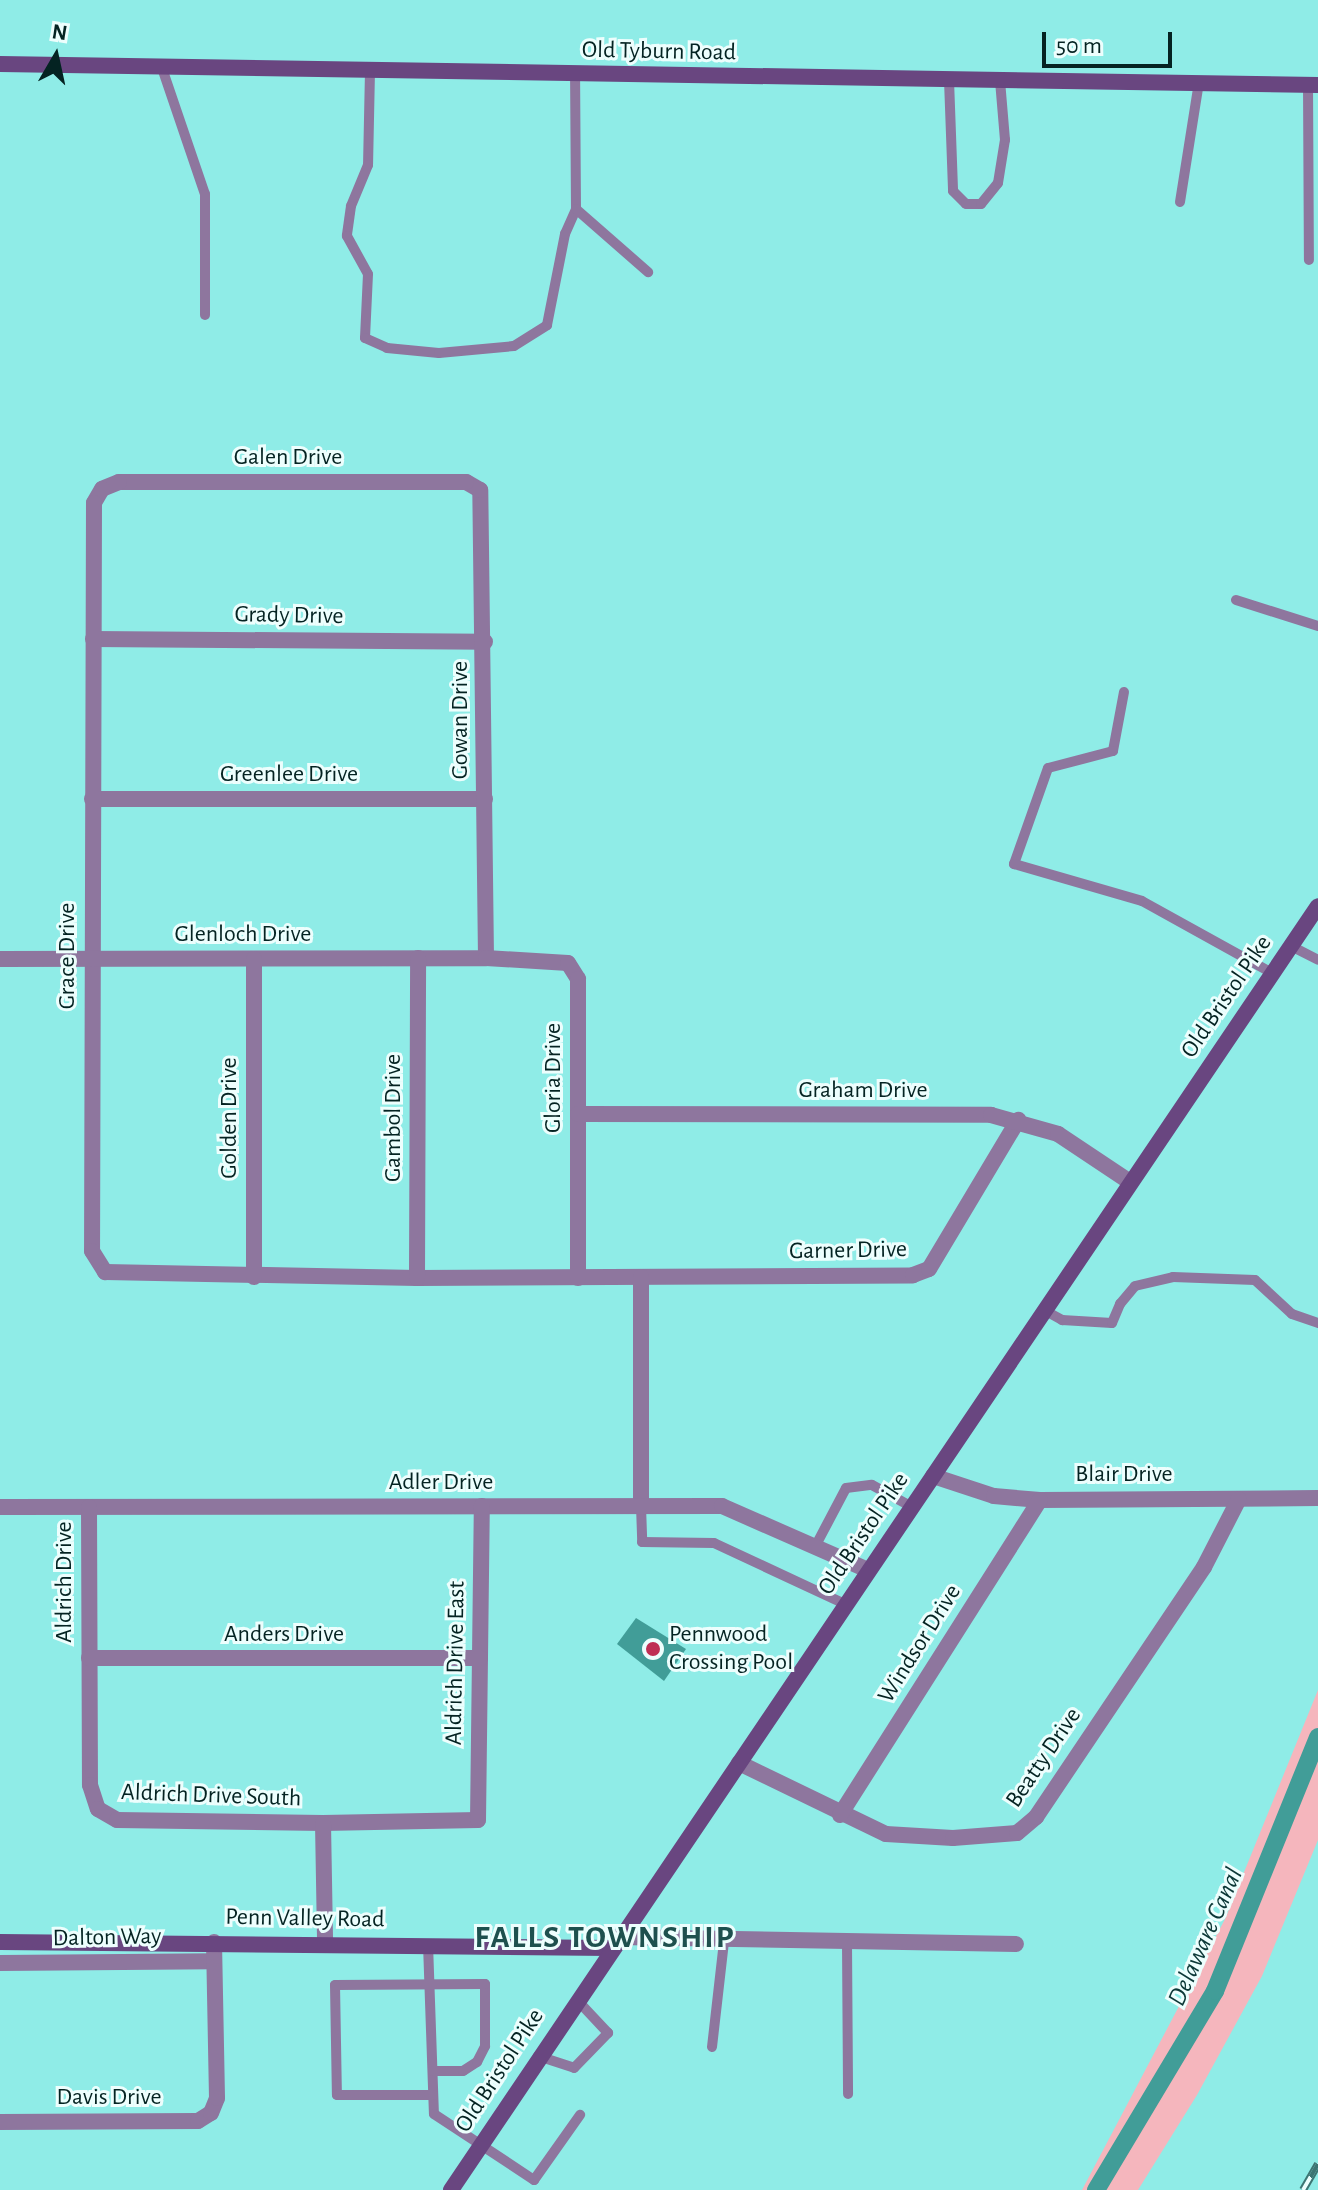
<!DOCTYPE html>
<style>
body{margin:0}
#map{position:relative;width:1318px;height:2190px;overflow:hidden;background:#8fece7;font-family:"Alegreya Sans",sans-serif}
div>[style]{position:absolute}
.green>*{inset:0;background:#f5b6bd}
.water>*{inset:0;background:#419d98}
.canal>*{height:18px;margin:-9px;padding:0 9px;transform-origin:9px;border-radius:9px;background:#419d98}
.lane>*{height:10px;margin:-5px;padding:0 5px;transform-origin:5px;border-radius:5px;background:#8e769e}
.street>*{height:16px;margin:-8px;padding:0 8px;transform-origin:8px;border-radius:8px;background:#8e769e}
.secondary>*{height:16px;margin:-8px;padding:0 8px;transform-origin:8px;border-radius:8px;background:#694680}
.rail>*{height:8px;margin-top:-4px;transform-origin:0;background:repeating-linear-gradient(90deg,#edfefd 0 15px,#3d7573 0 30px);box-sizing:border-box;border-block:2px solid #3d7573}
.dots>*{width:22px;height:22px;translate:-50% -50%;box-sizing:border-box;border:4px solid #edfefd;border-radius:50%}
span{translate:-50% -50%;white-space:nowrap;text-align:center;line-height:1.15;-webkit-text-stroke:6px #edfefd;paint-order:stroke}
.street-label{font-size:24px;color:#042322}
.poi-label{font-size:24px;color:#042322}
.left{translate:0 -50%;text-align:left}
.water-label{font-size:26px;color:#0c3837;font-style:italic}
.district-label{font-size:32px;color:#1e504e;font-weight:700;letter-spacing:2px}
.north{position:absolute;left:16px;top:16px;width:80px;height:80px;-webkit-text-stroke:6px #edfefd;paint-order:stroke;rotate:9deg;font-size:22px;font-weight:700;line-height:32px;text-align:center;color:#042322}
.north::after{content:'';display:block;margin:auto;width:28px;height:36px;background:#042322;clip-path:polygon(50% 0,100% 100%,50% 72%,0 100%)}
.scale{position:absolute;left:1042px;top:32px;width:130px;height:36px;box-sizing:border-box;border:4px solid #042322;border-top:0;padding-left:10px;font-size:24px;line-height:28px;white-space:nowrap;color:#042322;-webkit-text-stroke:6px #edfefd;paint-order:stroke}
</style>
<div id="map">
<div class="green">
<div style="clip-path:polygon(1318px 1690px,1318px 1840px,1262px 1976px,1197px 2095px,1138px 2190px,1082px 2190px,1225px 1919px)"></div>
</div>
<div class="water">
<div style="clip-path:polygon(636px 1618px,686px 1649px,664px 1681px,617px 1644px)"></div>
</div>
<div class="canal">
<div style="left:1096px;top:2190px;width:232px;rotate:-59.1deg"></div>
<div style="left:1215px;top:1991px;width:274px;rotate:-67.9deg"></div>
</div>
<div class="lane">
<div style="left:162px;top:68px;width:133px;rotate:71.2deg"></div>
<div style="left:205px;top:194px;width:121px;rotate:90deg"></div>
<div style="left:370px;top:71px;width:94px;rotate:91.2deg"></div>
<div style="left:368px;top:165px;width:44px;rotate:112.5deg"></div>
<div style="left:351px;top:206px;width:30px;rotate:98deg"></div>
<div style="left:347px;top:236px;width:43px;rotate:61.1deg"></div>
<div style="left:368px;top:274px;width:64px;rotate:92.7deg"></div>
<div style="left:365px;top:338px;width:24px;rotate:24deg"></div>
<div style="left:387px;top:348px;width:52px;rotate:5.5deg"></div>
<div style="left:439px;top:353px;width:75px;rotate:-5.3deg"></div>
<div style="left:514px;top:346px;width:39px;rotate:-32deg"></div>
<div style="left:547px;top:325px;width:93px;rotate:-78.8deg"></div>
<div style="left:565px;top:234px;width:27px;rotate:-66deg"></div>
<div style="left:576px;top:209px;width:134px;rotate:-90.4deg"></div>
<div style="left:949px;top:80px;width:111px;rotate:87.9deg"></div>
<div style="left:953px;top:191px;width:18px;rotate:45deg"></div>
<div style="left:966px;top:204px;width:15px"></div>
<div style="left:981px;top:204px;width:27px;rotate:-51deg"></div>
<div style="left:998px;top:183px;width:44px;rotate:-80.8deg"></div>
<div style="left:1005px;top:140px;width:60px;rotate:-94.8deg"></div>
<div style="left:1308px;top:84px;width:176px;rotate:89.7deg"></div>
<div style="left:1180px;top:202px;width:121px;rotate:-81deg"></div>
<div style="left:576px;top:209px;width:96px;rotate:41.2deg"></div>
<div style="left:1236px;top:600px;width:86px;rotate:17.6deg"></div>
<div style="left:1124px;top:692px;width:60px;rotate:100.6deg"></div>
<div style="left:1113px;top:751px;width:67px;rotate:165.3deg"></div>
<div style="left:1048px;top:768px;width:102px;rotate:109.5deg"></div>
<div style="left:1014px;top:864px;width:133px;rotate:16.1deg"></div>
<div style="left:1142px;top:901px;width:149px;rotate:29deg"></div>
<div style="left:1291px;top:946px;width:30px;rotate:27deg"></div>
<div style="left:1044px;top:1310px;width:21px;rotate:29deg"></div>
<div style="left:1062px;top:1320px;width:50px;rotate:3.4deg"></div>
<div style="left:1112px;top:1323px;width:21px;rotate:-67deg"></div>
<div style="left:1120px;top:1304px;width:23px;rotate:-50deg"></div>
<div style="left:1135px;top:1286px;width:39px;rotate:-13deg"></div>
<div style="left:1173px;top:1277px;width:82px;rotate:2.1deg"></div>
<div style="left:1255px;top:1280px;width:50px;rotate:42.6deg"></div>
<div style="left:1292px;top:1314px;width:28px;rotate:19deg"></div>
<div style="left:641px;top:1506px;width:36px;rotate:88deg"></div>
<div style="left:642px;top:1542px;width:72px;rotate:0.8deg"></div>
<div style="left:714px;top:1543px;width:145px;rotate:25deg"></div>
<div style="left:816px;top:1545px;width:64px;rotate:-62.2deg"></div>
<div style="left:846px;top:1488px;width:26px;rotate:-7deg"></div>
<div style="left:872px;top:1485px;width:46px;rotate:28.8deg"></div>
<div style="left:847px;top:1943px;width:151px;rotate:89.6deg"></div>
<div style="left:428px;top:1944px;width:170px;rotate:88deg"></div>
<div style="left:434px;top:2114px;width:120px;rotate:33.4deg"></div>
<div style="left:534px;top:2180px;width:80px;rotate:-54.7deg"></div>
<div style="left:712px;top:2047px;width:107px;rotate:-83.5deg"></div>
<div style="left:538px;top:2056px;width:38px;rotate:18deg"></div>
<div style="left:574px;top:2068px;width:49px;rotate:-45.8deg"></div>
<div style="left:608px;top:2033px;width:45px;rotate:-133.2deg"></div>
<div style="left:433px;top:2071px;width:30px"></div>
<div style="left:463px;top:2071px;width:17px;rotate:-33deg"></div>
<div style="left:477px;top:2062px;width:18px;rotate:-63deg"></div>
<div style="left:485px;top:2046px;width:62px;rotate:-90deg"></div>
<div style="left:485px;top:1984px;width:150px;rotate:179.6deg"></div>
<div style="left:335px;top:1985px;width:110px;rotate:89deg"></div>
<div style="left:337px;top:2095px;width:96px"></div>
</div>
<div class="street">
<div style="left:93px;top:639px;width:392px;rotate:0.4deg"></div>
<div style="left:92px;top:799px;width:393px"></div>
<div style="left:486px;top:958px;width:468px;rotate:-90.7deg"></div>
<div style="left:480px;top:490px;width:16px;rotate:-150deg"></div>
<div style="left:466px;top:482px;width:347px;rotate:180deg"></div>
<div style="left:119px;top:482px;width:18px;rotate:158deg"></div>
<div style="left:102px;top:489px;width:16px;rotate:120deg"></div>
<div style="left:94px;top:503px;width:748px;rotate:90.15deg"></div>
<div style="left:92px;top:1251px;width:25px;rotate:58deg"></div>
<div style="left:105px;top:1272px;width:312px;rotate:1.1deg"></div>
<div style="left:417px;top:1278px;width:496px;rotate:-0.3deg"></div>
<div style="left:913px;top:1275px;width:17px;rotate:-21deg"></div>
<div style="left:929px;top:1269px;width:174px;rotate:-59.1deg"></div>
<div style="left:0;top:959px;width:486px;rotate:-0.1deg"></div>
<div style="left:486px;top:958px;width:82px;rotate:3.5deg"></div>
<div style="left:568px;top:963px;width:19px;rotate:58deg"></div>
<div style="left:578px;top:979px;width:299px;rotate:90deg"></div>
<div style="left:578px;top:1114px;width:413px;rotate:0.1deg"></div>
<div style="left:991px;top:1115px;width:70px;rotate:15.8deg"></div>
<div style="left:1058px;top:1134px;width:87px;rotate:33.7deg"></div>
<div style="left:254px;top:1277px;width:318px;rotate:-90deg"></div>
<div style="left:641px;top:1277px;width:229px;rotate:90deg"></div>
<div style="left:417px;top:1278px;width:320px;rotate:-89.8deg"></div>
<div style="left:933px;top:1476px;width:64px;rotate:18.2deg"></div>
<div style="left:994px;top:1496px;width:46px;rotate:5deg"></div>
<div style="left:1040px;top:1500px;width:278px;rotate:-0.4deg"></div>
<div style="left:0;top:1507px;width:722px;rotate:-0.08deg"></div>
<div style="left:722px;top:1506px;width:159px;rotate:23.7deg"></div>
<div style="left:89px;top:1507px;width:278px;rotate:89.8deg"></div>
<div style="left:90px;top:1785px;width:25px;rotate:72deg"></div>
<div style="left:98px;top:1809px;width:22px;rotate:30deg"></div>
<div style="left:117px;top:1820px;width:206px;rotate:0.8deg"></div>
<div style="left:323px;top:1823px;width:155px;rotate:-1.1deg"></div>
<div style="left:478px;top:1820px;width:314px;rotate:-89.3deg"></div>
<div style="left:89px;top:1658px;width:391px"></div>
<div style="left:739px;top:1763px;width:163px;rotate:25.8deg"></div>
<div style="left:886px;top:1834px;width:67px;rotate:3.4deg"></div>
<div style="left:953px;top:1838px;width:64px;rotate:-4.5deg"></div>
<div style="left:1017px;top:1833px;width:25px;rotate:-40deg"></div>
<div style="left:1036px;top:1817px;width:301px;rotate:-56.1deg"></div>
<div style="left:1204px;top:1567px;width:76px;rotate:-62.8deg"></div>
<div style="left:840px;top:1815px;width:373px;rotate:-57.6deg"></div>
<div style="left:323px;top:1823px;width:119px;rotate:89deg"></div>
<div style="left:618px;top:1937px;width:398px;rotate:1deg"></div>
<div style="left:0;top:1963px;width:214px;rotate:-0.5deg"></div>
<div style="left:0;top:2122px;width:198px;rotate:-0.3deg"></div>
<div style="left:198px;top:2121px;width:15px;rotate:-32deg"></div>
<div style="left:211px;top:2113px;width:16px;rotate:-68deg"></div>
<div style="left:217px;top:2098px;width:156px;rotate:-91.1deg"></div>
</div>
<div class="secondary">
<div style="left:0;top:64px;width:1318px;rotate:0.91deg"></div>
<div style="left:0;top:1942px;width:610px;rotate:0.56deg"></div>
<div style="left:451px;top:2190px;width:1549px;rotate:-55.97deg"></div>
</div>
<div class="rail">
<div style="left:1303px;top:2190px;width:30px;rotate:-60deg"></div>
</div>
<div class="dots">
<div style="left:653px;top:1649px;background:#bf2f54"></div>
</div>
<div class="street-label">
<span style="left:659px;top:52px;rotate:1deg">Old Tyburn Road</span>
<span style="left:288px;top:458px">Galen Drive</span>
<span style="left:289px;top:616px;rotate:1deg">Grady Drive</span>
<span style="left:461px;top:720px;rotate:-90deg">Gowan Drive</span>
<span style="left:289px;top:775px">Greenlee Drive</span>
<span style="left:243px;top:935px">Glenloch Drive</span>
<span style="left:68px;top:956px;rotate:-90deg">Grace Drive</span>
<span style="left:1227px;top:997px;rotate:-56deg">Old Bristol Pike</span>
<span style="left:554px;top:1078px;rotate:-90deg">Gloria Drive</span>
<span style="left:863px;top:1091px">Graham Drive</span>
<span style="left:230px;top:1118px;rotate:-90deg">Golden Drive</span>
<span style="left:394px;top:1118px;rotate:-90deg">Gambol Drive</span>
<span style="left:848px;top:1251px;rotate:-1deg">Garner Drive</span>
<span style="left:1124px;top:1475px">Blair Drive</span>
<span style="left:441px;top:1483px">Adler Drive</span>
<span style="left:864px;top:1534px;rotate:-56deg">Old Bristol Pike</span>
<span style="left:65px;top:1582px;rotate:-90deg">Aldrich Drive</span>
<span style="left:284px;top:1635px">Anders Drive</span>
<span style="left:920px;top:1644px;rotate:-58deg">Windsor Drive</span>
<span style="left:456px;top:1663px;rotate:-89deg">Aldrich Drive East</span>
<span style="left:1044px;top:1758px;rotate:-56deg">Beatty Drive</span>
<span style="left:211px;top:1796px;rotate:2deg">Aldrich Drive South</span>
<span style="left:305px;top:1919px;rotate:1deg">Penn Valley Road</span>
<span style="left:107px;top:1938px;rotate:-1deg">Dalton Way</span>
<span style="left:500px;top:2071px;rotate:-57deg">Old Bristol Pike</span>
<span style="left:109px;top:2098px">Davis Drive</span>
</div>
<div class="poi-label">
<span class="left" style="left:669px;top:1649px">Pennwood<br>Crossing Pool</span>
</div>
<div class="water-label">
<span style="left:1206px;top:1937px;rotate:-66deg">Delaware Canal</span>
</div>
<div class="district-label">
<span style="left:605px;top:1937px">FALLS TOWNSHIP</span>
</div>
<div class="north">N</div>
<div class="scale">50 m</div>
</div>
